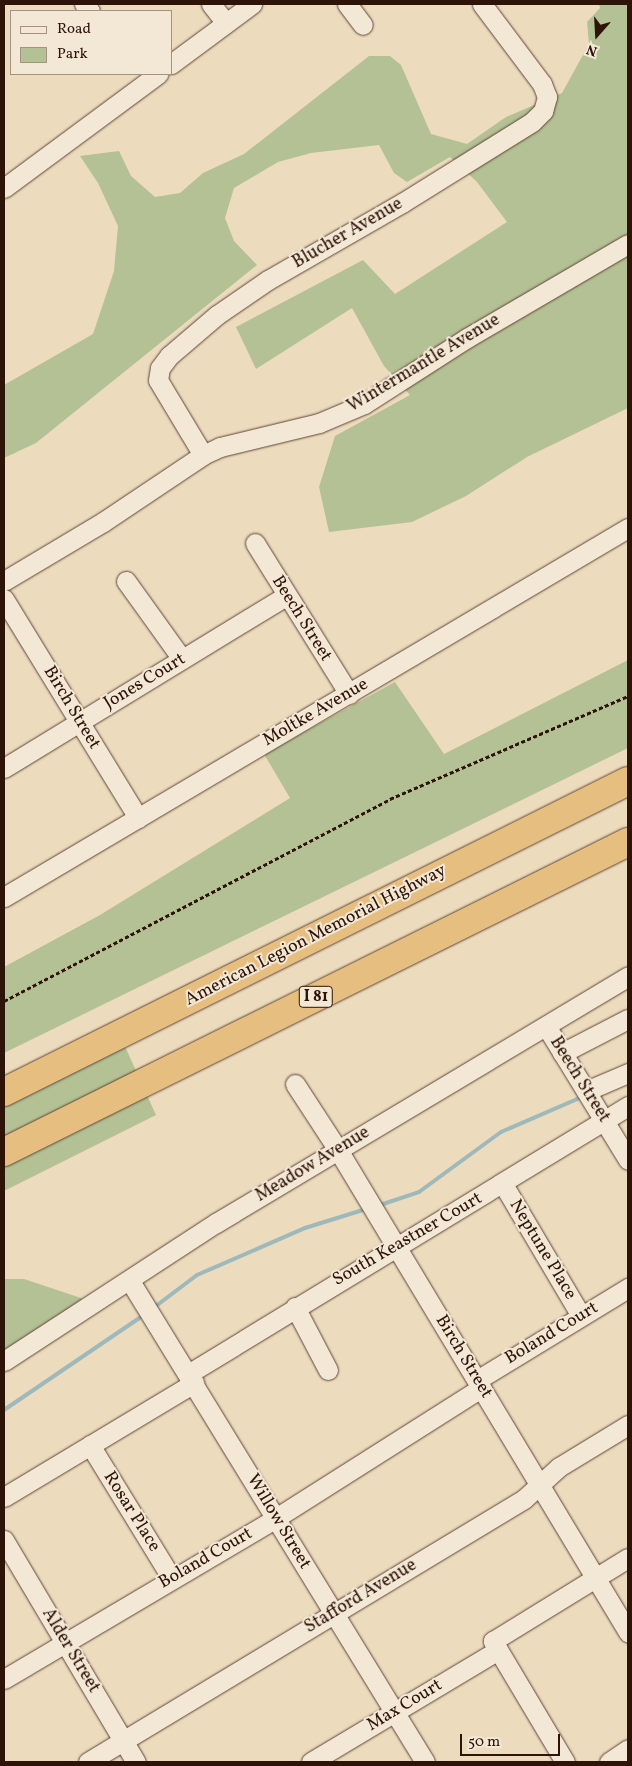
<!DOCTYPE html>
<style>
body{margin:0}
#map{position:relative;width:632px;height:1766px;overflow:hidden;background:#eddbbe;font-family:Vollkorn,serif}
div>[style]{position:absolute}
.green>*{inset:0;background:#b4c194}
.stream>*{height:4px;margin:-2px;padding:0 2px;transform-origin:2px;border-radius:2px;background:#9db9bb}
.path>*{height:2.5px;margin-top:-1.25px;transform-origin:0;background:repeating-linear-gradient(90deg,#2d1308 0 4px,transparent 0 6.5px)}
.roads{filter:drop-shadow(0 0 1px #5d4536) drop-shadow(0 0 1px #5d4536)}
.minor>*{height:19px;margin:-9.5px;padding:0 9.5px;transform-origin:9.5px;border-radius:9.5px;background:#f3e8d5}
.highway>*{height:28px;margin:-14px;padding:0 14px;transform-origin:14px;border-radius:14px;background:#e6be7f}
span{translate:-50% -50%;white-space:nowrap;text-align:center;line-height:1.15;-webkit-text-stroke:4px #f3e8d5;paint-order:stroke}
.shield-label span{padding:1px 4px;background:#f3e8d5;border:1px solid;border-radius:4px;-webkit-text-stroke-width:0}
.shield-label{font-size:16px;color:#2d1308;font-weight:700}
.street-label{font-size:18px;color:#2d1308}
.frame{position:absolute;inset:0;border:5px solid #2d1308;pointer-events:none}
.legend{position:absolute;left:10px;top:10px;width:162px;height:65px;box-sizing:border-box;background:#f3e8d5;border:1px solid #a49383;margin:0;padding:6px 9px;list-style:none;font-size:15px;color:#2d1308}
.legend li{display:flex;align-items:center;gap:10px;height:25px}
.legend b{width:25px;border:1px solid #a49383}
.north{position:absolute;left:572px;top:10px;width:50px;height:50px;-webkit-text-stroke:4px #f3e8d5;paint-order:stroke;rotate:199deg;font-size:14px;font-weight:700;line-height:20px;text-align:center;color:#2d1308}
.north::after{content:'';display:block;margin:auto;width:18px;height:22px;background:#2d1308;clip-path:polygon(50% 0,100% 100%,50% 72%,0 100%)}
.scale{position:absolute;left:460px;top:1734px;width:100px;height:22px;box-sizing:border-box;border:2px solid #2d1308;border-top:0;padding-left:6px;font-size:15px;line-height:18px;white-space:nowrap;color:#2d1308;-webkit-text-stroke:4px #f3e8d5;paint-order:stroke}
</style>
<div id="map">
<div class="green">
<div style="clip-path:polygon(599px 4px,628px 4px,628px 408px,527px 457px,466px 496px,412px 522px,329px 532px,319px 487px,335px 436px,410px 395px,384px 366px,352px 308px,256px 369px,236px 327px,363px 260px,395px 294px,507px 222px,477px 182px,450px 157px,407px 182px,394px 173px,379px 145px,311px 153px,278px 162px,234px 188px,225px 218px,234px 241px,257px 265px,36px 443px,4px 458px,4px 385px,93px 334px,114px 271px,118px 226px,98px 183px,80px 156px,119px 151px,131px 176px,155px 197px,180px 193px,203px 173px,244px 154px,369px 56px,390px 56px,401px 65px,431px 134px,467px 144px,506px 117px,562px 93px,589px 44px,587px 22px,600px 8px)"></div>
<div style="clip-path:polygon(628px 660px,628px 748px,4px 1053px,4px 967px,100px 915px,290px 798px,264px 754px,395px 682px,444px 754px)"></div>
<div style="clip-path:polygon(123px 1042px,156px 1115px,4px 1191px,4px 1102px)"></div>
<div style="clip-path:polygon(4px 1279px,24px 1279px,81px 1298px,95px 1310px,4px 1366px)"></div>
</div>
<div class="stream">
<div style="left:377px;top:1206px;width:44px;rotate:-18.4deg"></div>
<div style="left:419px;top:1192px;width:102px;rotate:-36.2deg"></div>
<div style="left:501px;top:1132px;width:90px;rotate:-23.4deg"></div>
<div style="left:152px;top:1309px;width:56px;rotate:-37.1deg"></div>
<div style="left:197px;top:1275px;width:118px;rotate:-23.5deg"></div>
<div style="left:305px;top:1228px;width:64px;rotate:-17.3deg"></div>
<div style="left:4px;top:1410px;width:169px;rotate:-34.2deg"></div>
</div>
<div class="path">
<div style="left:4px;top:1001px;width:436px;rotate:-27.6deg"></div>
<div style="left:390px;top:799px;width:259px;rotate:-23.4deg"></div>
</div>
<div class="roads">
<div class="minor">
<div style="left:84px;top:4px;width:9px;rotate:49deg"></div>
<div style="left:211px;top:4px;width:24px;rotate:52deg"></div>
<div style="left:347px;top:4px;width:26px;rotate:53deg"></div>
<div style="left:171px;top:64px;width:101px;rotate:-36.5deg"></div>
<div style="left:4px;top:188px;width:192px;rotate:-36.5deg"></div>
<div style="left:203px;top:455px;width:87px;rotate:-121deg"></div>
<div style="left:158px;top:380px;width:12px;rotate:-81deg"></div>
<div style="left:160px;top:368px;width:15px;rotate:-53deg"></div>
<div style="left:169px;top:356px;width:63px;rotate:-40.5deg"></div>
<div style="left:217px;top:315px;width:62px;rotate:-34.5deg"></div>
<div style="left:268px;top:280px;width:155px;rotate:-29.9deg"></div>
<div style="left:402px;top:203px;width:153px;rotate:-31.9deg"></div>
<div style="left:532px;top:122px;width:16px;rotate:-45deg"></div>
<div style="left:543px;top:111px;width:15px;rotate:-74deg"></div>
<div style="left:547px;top:97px;width:14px;rotate:-111deg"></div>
<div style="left:542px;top:84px;width:100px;rotate:-126.9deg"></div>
<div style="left:255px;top:543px;width:178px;rotate:58.1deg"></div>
<div style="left:4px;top:581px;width:115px;rotate:-30.8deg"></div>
<div style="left:103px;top:522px;width:120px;rotate:-33.8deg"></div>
<div style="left:203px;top:455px;width:19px;rotate:-25deg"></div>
<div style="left:220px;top:447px;width:102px;rotate:-13.6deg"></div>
<div style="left:319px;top:423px;width:49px;rotate:-22.9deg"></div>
<div style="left:364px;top:404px;width:122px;rotate:-32.7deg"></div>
<div style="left:467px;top:338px;width:186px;rotate:-30.3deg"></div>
<div style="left:126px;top:581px;width:96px;rotate:54.3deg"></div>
<div style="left:4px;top:599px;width:257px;rotate:58.5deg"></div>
<div style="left:4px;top:768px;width:330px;rotate:-31.4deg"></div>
<div style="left:4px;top:897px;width:725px;rotate:-30.6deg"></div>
<div style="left:546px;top:1026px;width:157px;rotate:58.5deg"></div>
<div style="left:562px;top:1053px;width:74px;rotate:-27.3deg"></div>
<div style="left:295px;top:1084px;width:79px;rotate:56.9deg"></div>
<div style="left:338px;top:1150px;width:563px;rotate:58.97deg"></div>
<div style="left:586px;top:1091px;width:46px;rotate:-23.2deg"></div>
<div style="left:503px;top:1184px;width:153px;rotate:59.4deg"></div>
<div style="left:130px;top:1281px;width:564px;rotate:58.48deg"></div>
<div style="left:295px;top:1307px;width:71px;rotate:62.4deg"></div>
<div style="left:4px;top:1361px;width:253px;rotate:-33.1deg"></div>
<div style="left:216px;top:1223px;width:480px;rotate:-30.9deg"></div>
<div style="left:188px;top:1374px;width:515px;rotate:-31.35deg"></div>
<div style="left:477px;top:1380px;width:177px;rotate:-31.4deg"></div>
<div style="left:90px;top:1445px;width:157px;rotate:58.5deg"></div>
<div style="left:4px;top:1497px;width:222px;rotate:-31deg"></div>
<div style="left:4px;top:1540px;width:258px;rotate:59.3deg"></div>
<div style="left:4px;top:1679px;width:316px;rotate:-30.6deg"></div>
<div style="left:276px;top:1518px;width:243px;rotate:-32.4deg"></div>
<div style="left:88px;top:1762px;width:509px;rotate:-31.1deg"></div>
<div style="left:524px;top:1499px;width:47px;rotate:-42.4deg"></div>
<div style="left:559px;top:1467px;width:81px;rotate:-31.3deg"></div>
<div style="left:311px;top:1762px;width:218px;rotate:-30.9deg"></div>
<div style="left:565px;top:1762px;width:141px;rotate:-120.8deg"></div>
<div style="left:493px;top:1641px;width:158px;rotate:-31.6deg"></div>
<div style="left:609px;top:1762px;width:23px;rotate:-34deg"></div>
</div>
<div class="highway">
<div style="left:4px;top:1092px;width:697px;rotate:-26.49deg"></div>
<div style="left:4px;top:1152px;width:697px;rotate:-26.42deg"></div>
</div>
</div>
<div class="shield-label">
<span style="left:316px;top:997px">I 81</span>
</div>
<div class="street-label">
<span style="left:348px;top:234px;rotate:-30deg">Blucher Avenue</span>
<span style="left:424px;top:364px;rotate:-31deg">Wintermantle Avenue</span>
<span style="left:301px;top:619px;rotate:58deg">Beech Street</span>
<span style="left:145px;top:682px;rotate:-31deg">Jones Court</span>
<span style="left:71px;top:708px;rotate:59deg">Birch Street</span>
<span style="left:316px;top:713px;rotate:-30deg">Moltke Avenue</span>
<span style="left:316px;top:936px;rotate:-27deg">American Legion Memorial Highway</span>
<span style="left:579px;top:1080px;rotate:58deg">Beech Street</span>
<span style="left:313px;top:1165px;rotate:-31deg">Meadow Avenue</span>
<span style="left:408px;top:1240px;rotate:-30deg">South Keastner Court</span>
<span style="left:542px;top:1250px;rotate:59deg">Neptune Place</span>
<span style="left:552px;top:1334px;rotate:-31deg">Boland Court</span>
<span style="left:463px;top:1357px;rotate:59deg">Birch Street</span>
<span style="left:131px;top:1512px;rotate:58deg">Rosar Place</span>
<span style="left:278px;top:1522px;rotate:59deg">Willow Street</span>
<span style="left:206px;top:1559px;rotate:-30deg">Boland Court</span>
<span style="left:361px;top:1597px;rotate:-31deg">Stafford Avenue</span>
<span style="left:70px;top:1651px;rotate:59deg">Alder Street</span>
<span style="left:405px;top:1706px;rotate:-31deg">Max Court</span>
</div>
<div class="frame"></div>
<ul class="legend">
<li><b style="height:6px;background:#f3e8d5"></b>Road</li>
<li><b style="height:14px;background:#b4c194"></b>Park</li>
</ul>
<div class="north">N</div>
<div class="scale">50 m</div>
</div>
